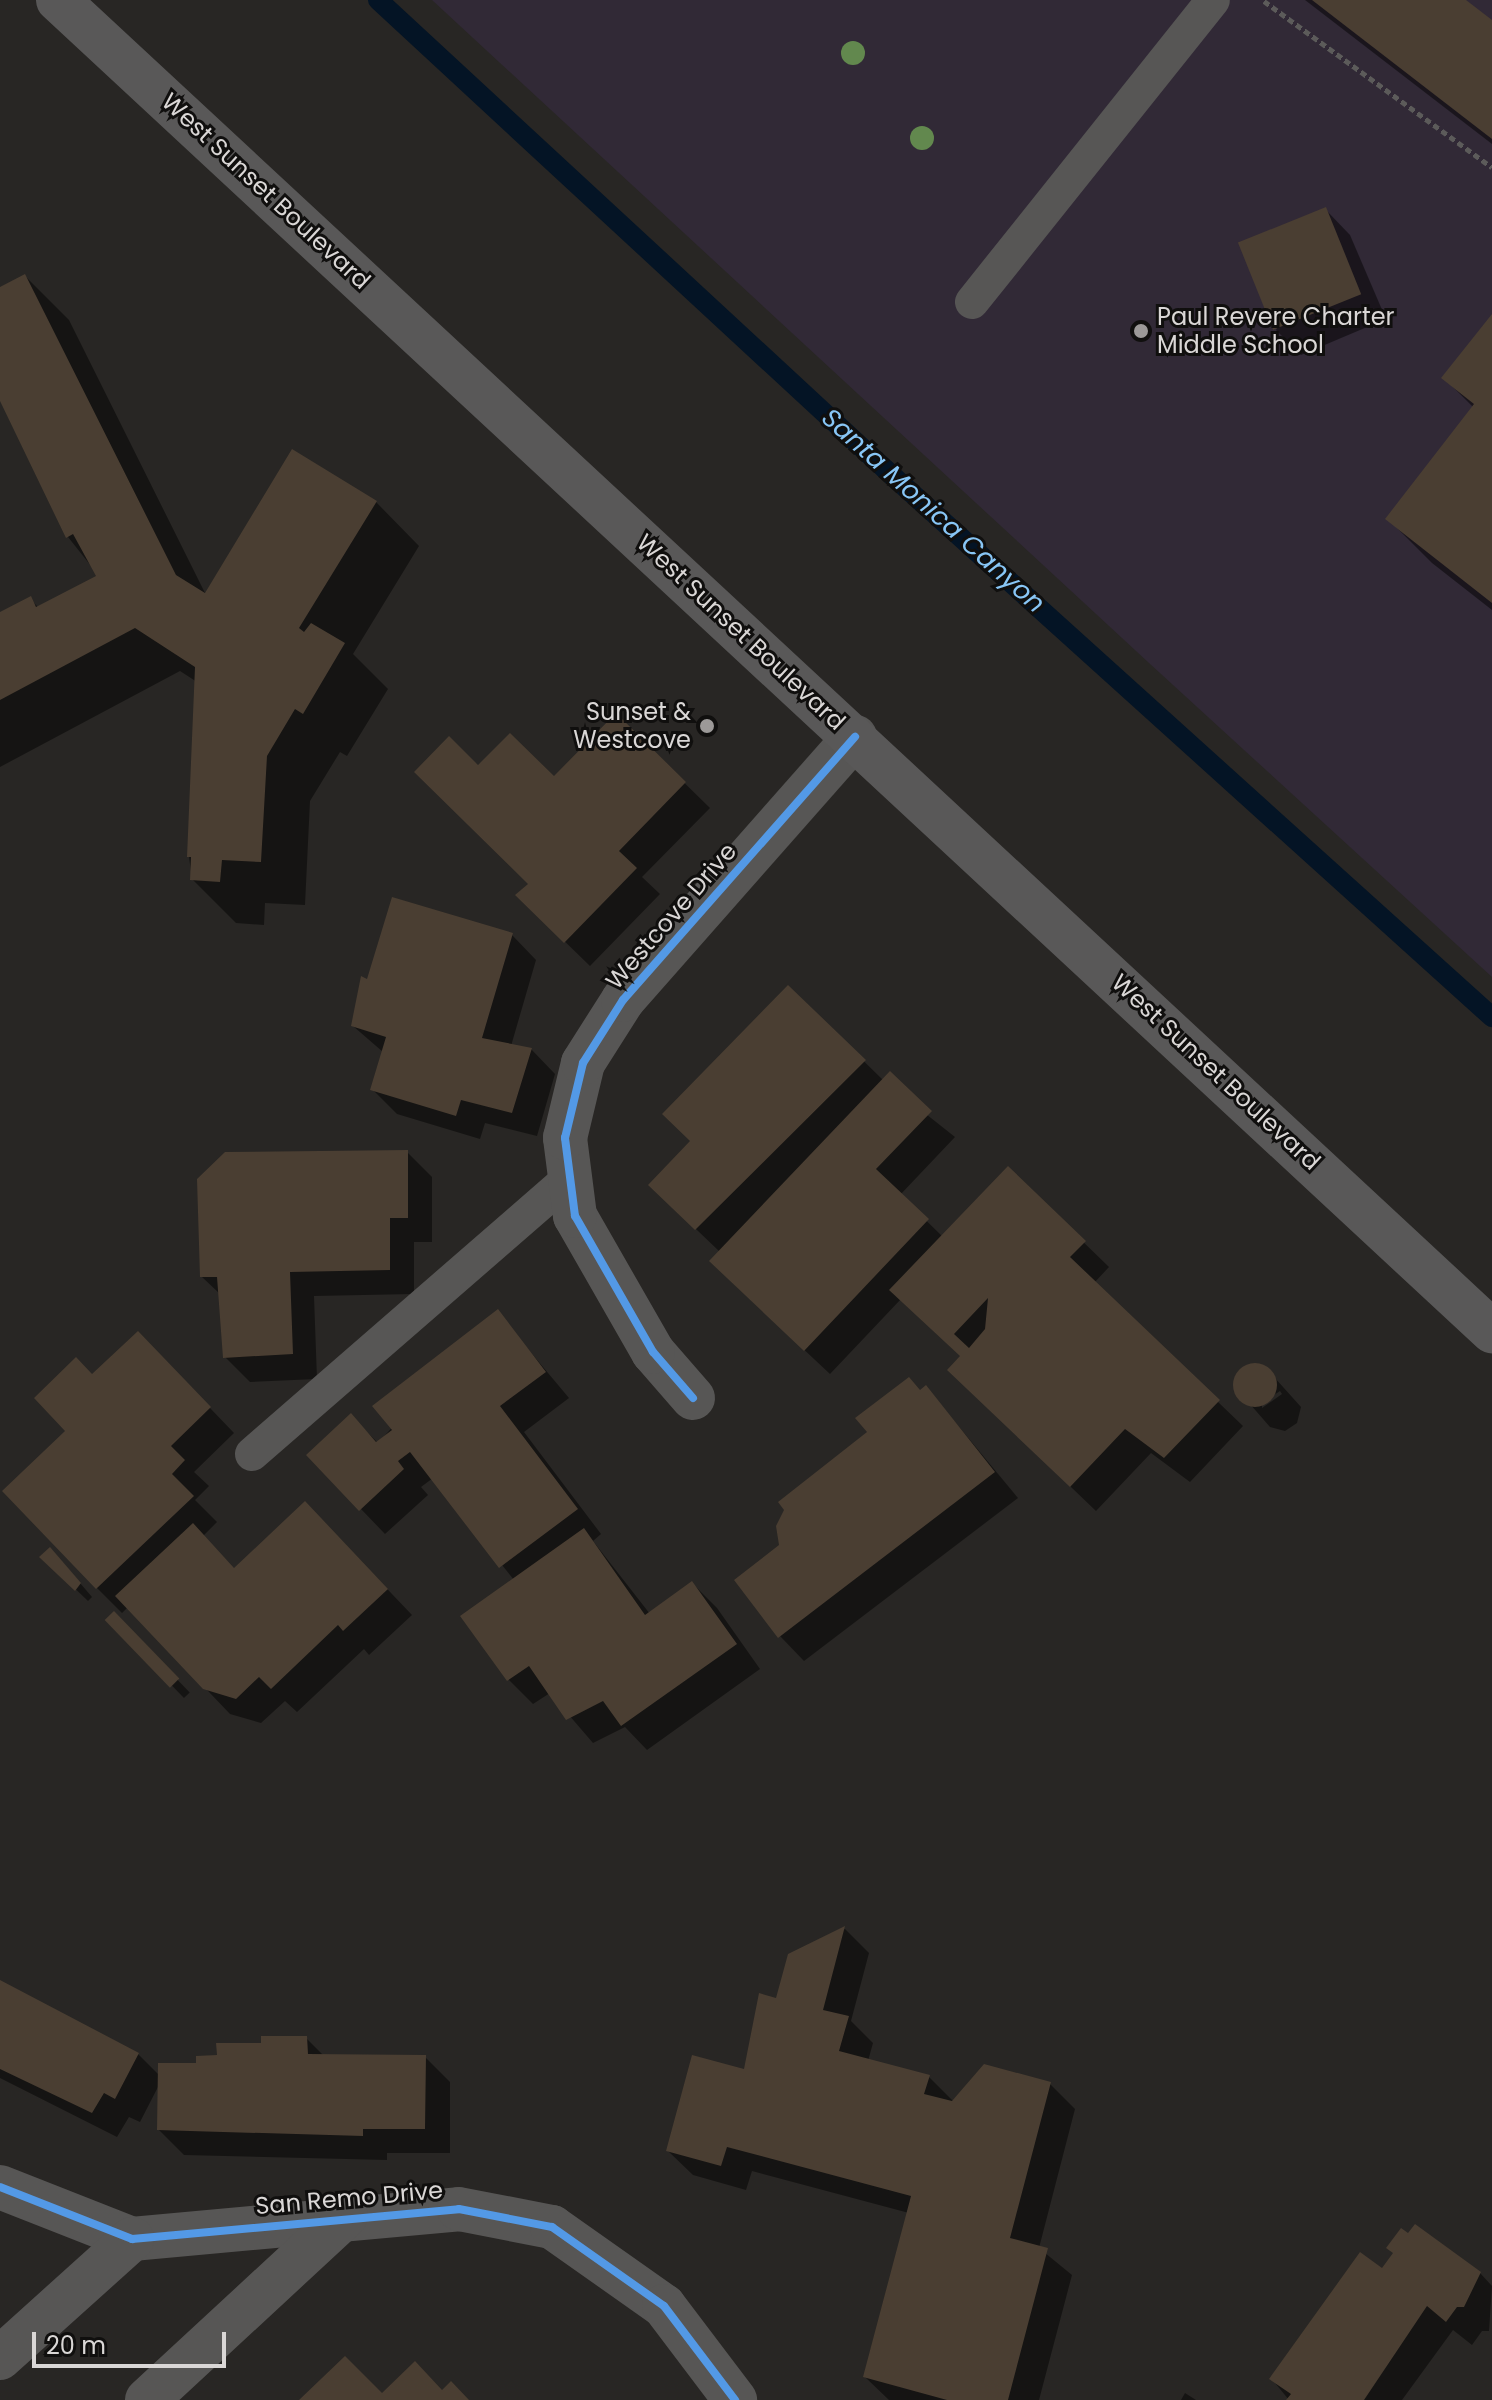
<!DOCTYPE html>
<style>
body{margin:0}
#map{position:relative;width:1492px;height:2400px;overflow:hidden;background:#282624;font-family:Poppins,sans-serif}
div>[style]{position:absolute}
.education>*{inset:0;background:#312936}
.shadow>*{inset:0;background:#0007;transform-origin:0 0}
.stream>*{height:20px;margin:-10px;padding:0 10px;transform-origin:10px;border-radius:10px;background:#041425}
.building>*{inset:0;background:#4a3e32;transform-origin:0 0}
.round{border-radius:50%}
.path>*{height:5px;margin-top:-2.5px;transform-origin:0;background:repeating-linear-gradient(90deg,#5c5b5a 0 6px,transparent 0 10px)}
.service>*{height:34px;margin:-17px;padding:0 17px;transform-origin:17px;border-radius:17px;background:#575655}
.minor>*{height:44px;margin:-22px;padding:0 22px;transform-origin:22px;border-radius:22px;background:#575655}
.secondary>*{height:44px;margin:-22px;padding:0 22px;transform-origin:22px;border-radius:22px;background:#595858}
.cycleway>*{height:8px;margin:-4px;padding:0 4px;transform-origin:4px;border-radius:4px;background:#5399e6}
.trees>*{width:24px;height:24px;margin:-12px;border-radius:50%;background:#62884e}
.dots>*{width:22px;height:22px;translate:-50% -50%;box-sizing:border-box;border:4px solid #100f0e;border-radius:50%}
span{translate:-50% -50%;white-space:nowrap;text-align:center;line-height:1.15;-webkit-text-stroke:6px #100f0e;paint-order:stroke}
.street-label{font-size:24px;color:#dad7d6}
.poi-label{font-size:24px;color:#dad7d6}
.left{translate:0 -50%;text-align:left}
.right{translate:-100% -50%;text-align:right}
.water-label{font-size:26px;color:#88c6f6;font-style:italic}
.scale{position:absolute;left:32px;top:2332px;width:194px;height:36px;box-sizing:border-box;border:4px solid #dad7d6;border-top:0;padding-left:10px;font-size:24px;line-height:28px;white-space:nowrap;color:#dad7d6;-webkit-text-stroke:6px #100f0e;paint-order:stroke}
</style>
<div id="map">
<div class="education">
<div style="clip-path:polygon(432px 0,1492px 0,1492px 977px,1149px 663px)"></div>
</div>
<div class="shadow">
<div style="clip-path:polygon(1305px 0,1462px 0,1492px 23px,1492px 144px)"></div>
<div style="clip-path:polygon(1326px 210px,1350px 235px,1386px 319px,1301px 355px,1276px 330px)"></div>
<div style="clip-path:polygon(25px 276px,69px 320px,206px 595px,376px 502px,419px 546px,353px 654px,388px 689px,347px 756px,340px 752px,310px 801px,305px 905px,265px 903px,264px 925px,236px 923px,192px 879px,189px 857px,197px 682px,180px 671px,0 767px,0 615px,30px 599px,39px 608px,99px 576px,68px 537px,0 397px,0 289px)"></div>
<div style="clip-path:polygon(1492px 317px,1492px 610px,1432px 563px,1388px 519px,1474px 408px,1444px 378px)"></div>
<div style="clip-path:polygon(616px 716px,710px 808px,642px 877px,660px 894px,590px 966px,518px 896px,530px 884px,478px 768px,554px 779px)"></div>
<div style="clip-path:polygon(512px 935px,536px 960px,511px 1046px,531px 1049px,555px 1074px,537px 1136px,485px 1123px,480px 1139px,397px 1114px,372px 1089px,383px 1052px,353px 1026px)"></div>
<div style="clip-path:polygon(788px 987px,883px 1080px,955px 1137px,900px 1195px,943px 1237px,1008px 1169px,1109px 1267px,1094px 1283px,1243px 1426px,1190px 1482px,1151px 1453px,1096px 1511px,975px 1395px,962px 1357px,901px 1299px,830px 1374px,736px 1286px,720px 1252px,675px 1209px,692px 1142px)"></div>
<div style="clip-path:polygon(407px 1152px,432px 1177px,432px 1242px,414px 1242px,414px 1294px,314px 1296px,317px 1379px,250px 1382px,225px 1357px,220px 1294px,202px 1277px)"></div>
<div style="clip-path:polygon(497px 1312px,569px 1398px,524px 1432px,601px 1534px,593px 1541px,650px 1614px,692px 1583px,717px 1608px,760px 1669px,647px 1750px,625px 1727px,593px 1743px,550px 1693px,533px 1704px,509px 1680px,514px 1580px,433px 1478px,421px 1487px,428px 1495px,385px 1534px,361px 1509px,351px 1416px,378px 1443px)"></div>
<div style="clip-path:polygon(162px 1358px,234px 1433px,194px 1472px,209px 1486px,195px 1500px,217px 1522px,203px 1536px,235px 1570px,330px 1529px,412px 1615px,369px 1655px,364px 1649px,297px 1712px,285px 1701px,261px 1723px,230px 1714px,128px 1607px,122px 1613px,97px 1588px,68px 1431px,93px 1376px)"></div>
<div style="clip-path:polygon(evenodd,1250px 1366px,1266px 1368px,1301px 1407px,1297px 1423px,1285px 1431px,1270px 1427px,1236px 1388px,1250px 1366px,1280px 1391px,1282px 1394px,1262px 1408px,1262px 1403px,1280px 1391px)"></div>
<div style="clip-path:polygon(926px 1387px,1018px 1498px,804px 1661px,780px 1636px,782px 1546px)"></div>
<div style="clip-path:polygon(42px 1557px,62px 1562px,92px 1597px,88px 1601px)"></div>
<div style="left:114px;top:1614px;width:109px;height:8px;rotate:46deg"></div>
<div style="clip-path:polygon(845px 1929px,869px 1953px,851px 2021px,873px 2043px,868px 2061px,929px 2077px,954px 2102px,1050px 2084px,1075px 2109px,1039px 2248px,1072px 2275px,1039px 2400px,889px 2400px,865px 2377px,909px 2213px,752px 2171px,746px 2190px,693px 2175px,668px 2151px,746px 2072px,778px 2000px,790px 1955px)"></div>
<div style="clip-path:polygon(0 1982px,138px 2054px,160px 2076px,306px 2038px,324px 2056px,425px 2057px,450px 2082px,450px 2153px,387px 2153px,387px 2160px,184px 2155px,159px 2130px,159px 2085px,140px 2122px,129px 2117px,117px 2137px,0 2078px)"></div>
<div style="clip-path:polygon(1382px 2271px,1480px 2273px,1492px 2286px,1489px 2331px,1482px 2331px,1472px 2345px,1453px 2330px,1402px 2400px,1289px 2400px,1271px 2378px)"></div>
<div style="clip-path:polygon(1185px 2393px,1196px 2400px,1181px 2400px)"></div>
</div>
<div class="stream">
<div style="left:378px;top:0;width:691px;rotate:42.77deg"></div>
<div style="left:885px;top:469px;width:818px;rotate:42.08deg"></div>
</div>
<div class="building">
<div style="clip-path:polygon(1312px 0,1466px 0,1492px 20px,1492px 139px)"></div>
<div style="left:1326px;top:207px;width:94px;height:95px;rotate:68deg"></div>
<div style="clip-path:polygon(25px 274px,176px 575px,205px 593px,292px 449px,377px 501px,299px 628px,304px 632px,311px 623px,345px 643px,303px 714px,295px 709px,267px 756px,261px 862px,222px 860px,220px 882px,190px 880px,191px 857px,187px 857px,195px 667px,135px 628px,0 700px,0 612px,31px 596px,36px 607px,96px 576px,73px 534px,66px 538px,0 401px,0 287px)"></div>
<div style="clip-path:polygon(1492px 314px,1492px 603px,1385px 519px,1474px 404px,1441px 378px)"></div>
<div style="clip-path:polygon(616px 713px,686px 782px,619px 851px,637px 868px,564px 943px,515px 895px,528px 884px,414px 772px,449px 736px,478px 765px,510px 733px,554px 776px)"></div>
<div style="clip-path:polygon(392px 897px,513px 933px,482px 1038px,532px 1048px,512px 1113px,461px 1100px,456px 1116px,370px 1090px,386px 1037px,351px 1026px,361px 976px,367px 979px)"></div>
<div style="clip-path:polygon(788px 985px,866px 1060px,695px 1230px,648px 1185px,690px 1141px,662px 1114px)"></div>
<div style="clip-path:polygon(890px 1071px,932px 1111px,876px 1169px,929px 1219px,804px 1351px,709px 1261px)"></div>
<div style="clip-path:polygon(408px 1150px,408px 1218px,390px 1218px,390px 1270px,290px 1272px,293px 1354px,223px 1358px,217px 1277px,200px 1277px,197px 1179px,225px 1152px)"></div>
<div style="clip-path:polygon(evenodd,1008px 1166px,1086px 1241px,1070px 1257px,1220px 1400px,1164px 1458px,1125px 1429px,1070px 1487px,947px 1370px,960px 1356px,889px 1290px,1008px 1166px,988px 1298px,985px 1329px,969px 1348px,954px 1334px,988px 1298px)"></div>
<div style="clip-path:polygon(498px 1309px,546px 1372px,500px 1406px,578px 1509px,499px 1568px,410px 1452px,398px 1461px,404px 1469px,359px 1511px,306px 1455px,351px 1413px,376px 1442px,392px 1430px,372px 1406px)"></div>
<div style="clip-path:polygon(138px 1331px,211px 1407px,171px 1446px,185px 1460px,172px 1474px,194px 1496px,96px 1589px,2px 1491px,65px 1431px,34px 1398px,76px 1357px,92px 1374px)"></div>
<div class="round" style="left:1233px;top:1363px;width:44px;height:44px"></div>
<div style="clip-path:polygon(909px 1377px,920px 1390px,926px 1385px,995px 1472px,778px 1638px,734px 1580px,779px 1545px,776px 1526px,784px 1510px,778px 1502px,867px 1432px,855px 1418px)"></div>
<div style="clip-path:polygon(305px 1501px,388px 1589px,343px 1631px,338px 1625px,271px 1689px,259px 1677px,236px 1699px,203px 1689px,115px 1596px,193px 1523px,234px 1568px)"></div>
<div style="clip-path:polygon(584px 1528px,645px 1615px,692px 1581px,737px 1644px,621px 1726px,603px 1701px,566px 1720px,529px 1666px,507px 1681px,460px 1616px)"></div>
<div style="clip-path:polygon(50px 1547px,81px 1583px,75px 1591px,39px 1557px)"></div>
<div style="left:114px;top:1611px;width:94px;height:13px;rotate:46deg"></div>
<div style="clip-path:polygon(845px 1926px,823px 2010px,849px 2016px,839px 2051px,930px 2075px,924px 2094px,952px 2101px,984px 2064px,1051px 2082px,1010px 2238px,1048px 2248px,1008px 2400px,947px 2400px,863px 2377px,911px 2196px,727px 2147px,721px 2166px,666px 2151px,692px 2055px,744px 2069px,759px 1993px,776px 1998px,788px 1954px)"></div>
<div style="clip-path:polygon(0 1980px,139px 2053px,115px 2099px,104px 2093px,92px 2113px,0 2069px)"></div>
<div style="clip-path:polygon(261px 2036px,307px 2036px,308px 2054px,426px 2055px,425px 2129px,363px 2129px,363px 2136px,157px 2130px,158px 2063px,196px 2063px,196px 2056px,217px 2055px,216px 2043px,261px 2043px)"></div>
<div style="clip-path:polygon(1415px 2224px,1481px 2272px,1464px 2307px,1457px 2307px,1446px 2322px,1427px 2306px,1364px 2400px,1286px 2400px,1291px 2394px,1269px 2379px,1360px 2252px,1382px 2268px,1393px 2253px,1386px 2248px,1401px 2228px,1408px 2233px)"></div>
<div style="clip-path:polygon(345px 2356px,382px 2393px,415px 2361px,442px 2390px,451px 2381px,469px 2400px,299px 2400px)"></div>
</div>
<div class="path">
<div style="left:1264px;top:1px;width:282px;rotate:36.1deg"></div>
</div>
<div class="service">
<div style="left:972px;top:302px;width:386px;rotate:-51.4deg"></div>
<div style="left:252px;top:1454px;width:422px;rotate:-41deg"></div>
</div>
<div class="minor">
<div style="left:693px;top:1398px;width:61px;rotate:-131deg"></div>
<div style="left:653px;top:1352px;width:157px;rotate:-119.8deg"></div>
<div style="left:575px;top:1216px;width:79px;rotate:-97.3deg"></div>
<div style="left:565px;top:1138px;width:77px;rotate:-76.5deg"></div>
<div style="left:583px;top:1063px;width:75px;rotate:-57.6deg"></div>
<div style="left:623px;top:1000px;width:351px;rotate:-48.6deg"></div>
<div style="left:0;top:2187px;width:142px;rotate:21.5deg"></div>
<div style="left:132px;top:2239px;width:328px;rotate:-5.2deg"></div>
<div style="left:459px;top:2209px;width:95px;rotate:11deg"></div>
<div style="left:552px;top:2227px;width:137px;rotate:35.2deg"></div>
<div style="left:664px;top:2306px;width:118px;rotate:52.9deg"></div>
<div style="left:0;top:2358px;width:178px;rotate:-42deg"></div>
<div style="left:147px;top:2400px;width:271px;rotate:-42.8deg"></div>
</div>
<div class="secondary">
<div style="left:58px;top:0;width:1957px;rotate:42.87deg"></div>
</div>
<div class="cycleway">
<div style="left:693px;top:1398px;width:61px;rotate:-131deg"></div>
<div style="left:653px;top:1352px;width:157px;rotate:-119.8deg"></div>
<div style="left:575px;top:1216px;width:79px;rotate:-97.3deg"></div>
<div style="left:565px;top:1138px;width:77px;rotate:-76.5deg"></div>
<div style="left:583px;top:1063px;width:75px;rotate:-57.6deg"></div>
<div style="left:623px;top:1000px;width:351px;rotate:-48.6deg"></div>
<div style="left:0;top:2187px;width:142px;rotate:21.5deg"></div>
<div style="left:132px;top:2239px;width:328px;rotate:-5.2deg"></div>
<div style="left:459px;top:2209px;width:95px;rotate:11deg"></div>
<div style="left:552px;top:2227px;width:137px;rotate:35.2deg"></div>
<div style="left:664px;top:2306px;width:118px;rotate:52.9deg"></div>
</div>
<div class="trees">
<div style="left:853px;top:53px"></div>
<div style="left:922px;top:138px"></div>
</div>
<div class="dots">
<div style="left:1141px;top:331px;background:#9c9998"></div>
<div style="left:707px;top:726px;background:#9c9998"></div>
</div>
<div class="street-label">
<span style="left:266px;top:191px;rotate:43deg">West Sunset Boulevard</span>
<span style="left:741px;top:632px;rotate:43deg">West Sunset Boulevard</span>
<span style="left:671px;top:916px;rotate:-49deg">Westcove Drive</span>
<span style="left:1216px;top:1072px;rotate:43deg">West Sunset Boulevard</span>
<span style="left:349px;top:2198px;rotate:-5deg">San Remo Drive</span>
</div>
<div class="poi-label">
<span class="left" style="left:1157px;top:331px">Paul Revere Charter<br>Middle School</span>
<span class="right" style="left:691px;top:726px">Sunset &amp;<br>Westcove</span>
</div>
<div class="water-label">
<span style="left:933px;top:511px;rotate:42deg">Santa Monica Canyon</span>
</div>
<div class="scale">20 m</div>
</div>
